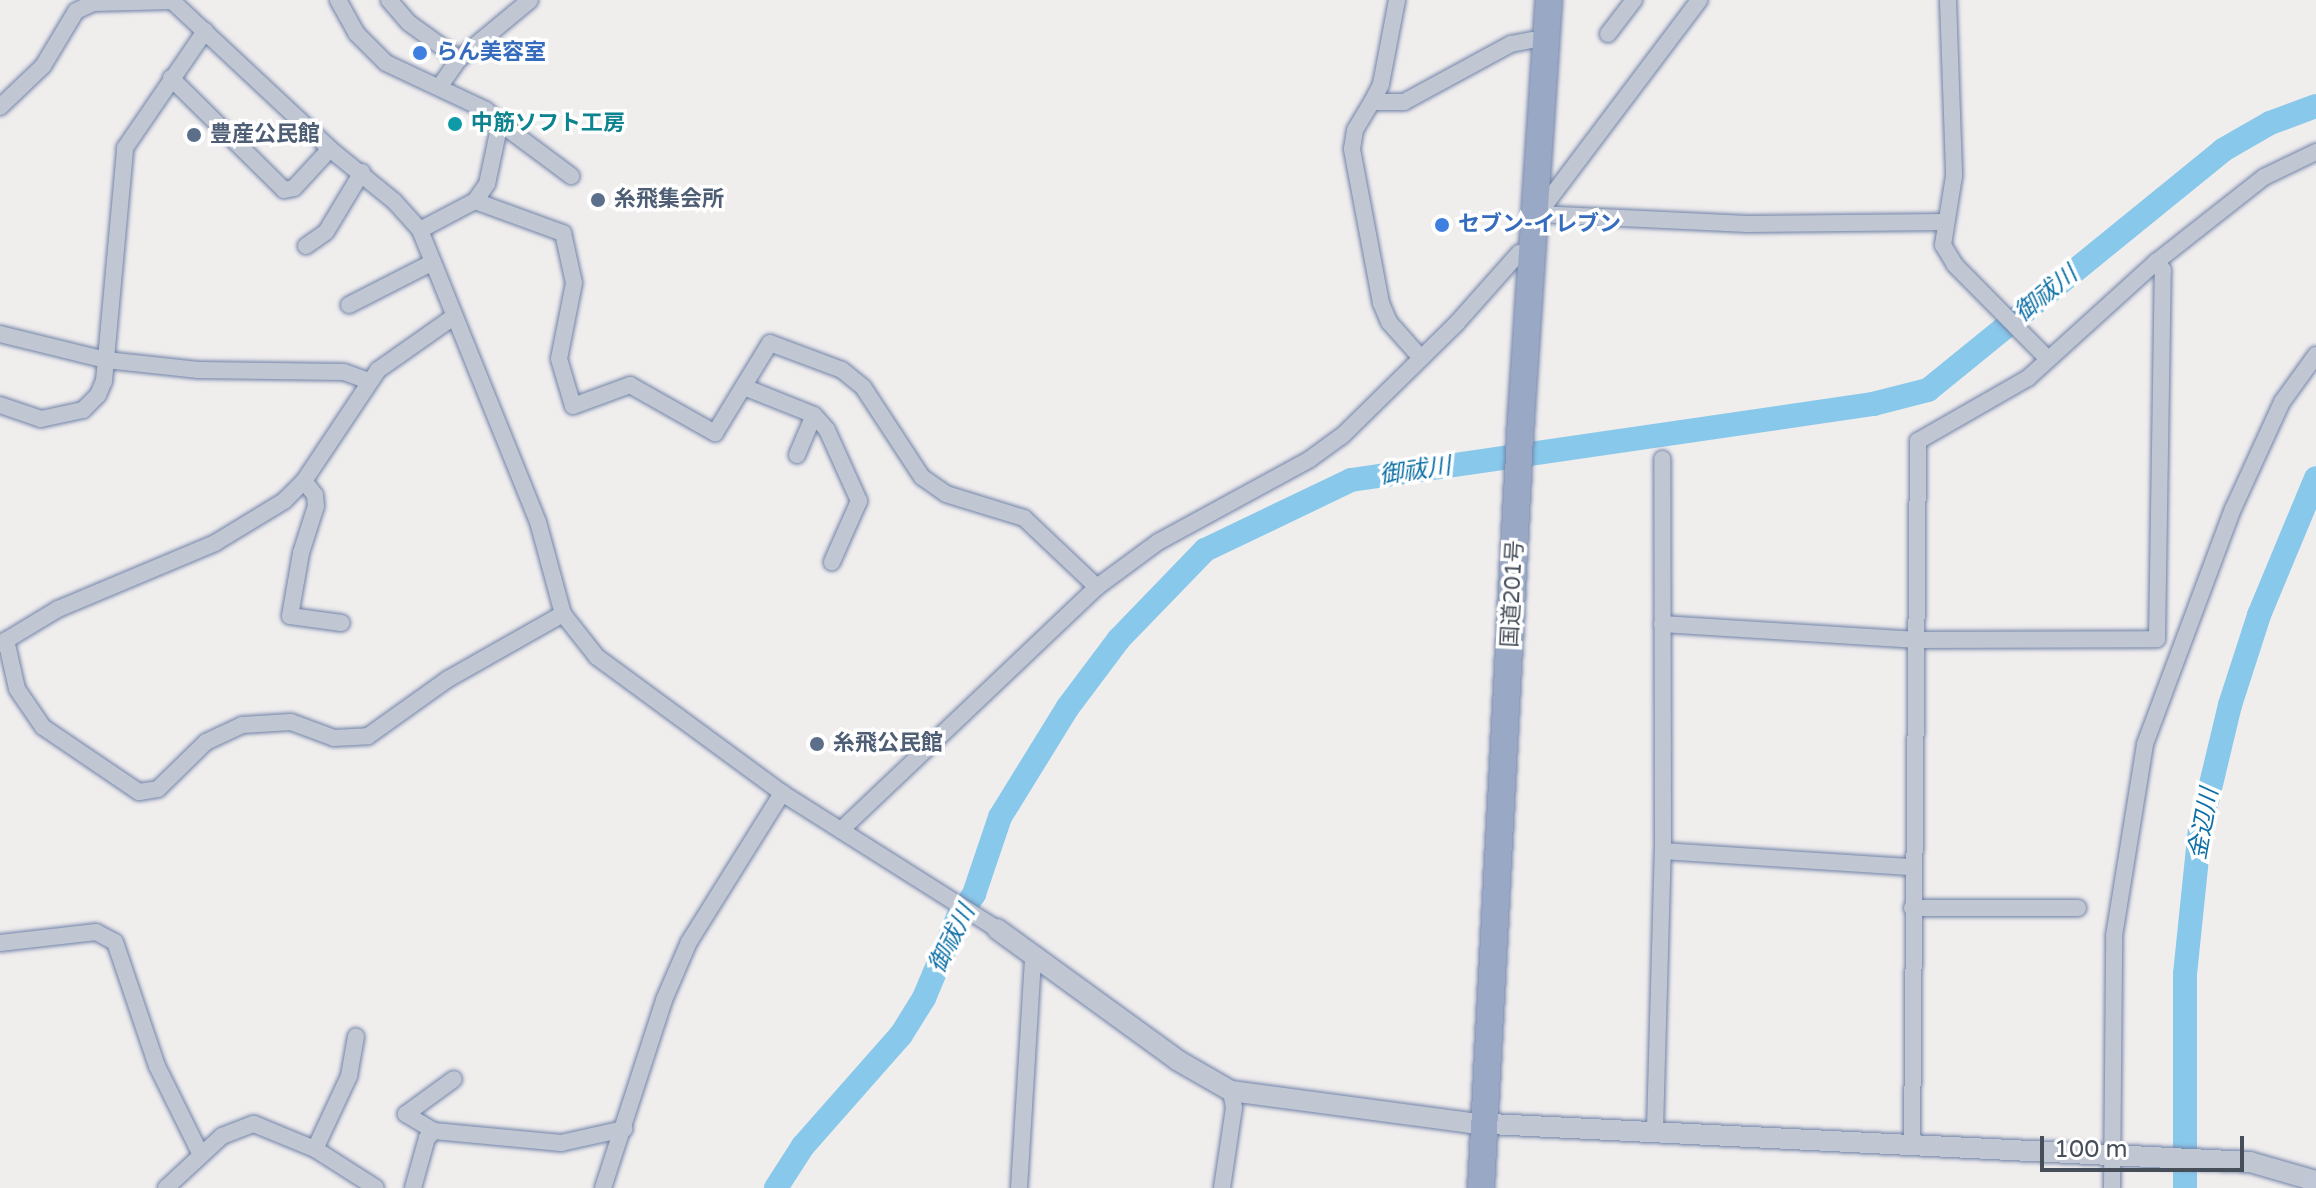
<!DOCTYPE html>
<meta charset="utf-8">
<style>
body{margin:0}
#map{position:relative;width:2316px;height:1188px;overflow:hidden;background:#f0eded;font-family:"Varela Round","Noto Sans JP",sans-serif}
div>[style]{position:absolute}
.river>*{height:24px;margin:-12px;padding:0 12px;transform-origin:12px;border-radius:12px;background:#88c8eb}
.roads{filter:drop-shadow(0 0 2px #7083a8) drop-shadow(0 0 2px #7083a8)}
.minor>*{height:16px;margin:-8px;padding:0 8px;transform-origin:8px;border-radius:8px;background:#c0c7d3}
.tertiary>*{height:20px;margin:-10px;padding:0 10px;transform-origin:10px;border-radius:10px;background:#c0c7d3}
.secondary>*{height:22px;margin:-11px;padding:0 11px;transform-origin:11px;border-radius:11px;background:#c0c7d6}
.trunk>*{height:26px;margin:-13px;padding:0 13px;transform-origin:13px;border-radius:13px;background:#99a8c4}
.dots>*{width:22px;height:22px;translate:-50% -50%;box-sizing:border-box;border:4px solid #fff;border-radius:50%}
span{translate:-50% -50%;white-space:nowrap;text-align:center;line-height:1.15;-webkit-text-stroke:7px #fff;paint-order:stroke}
.shop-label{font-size:22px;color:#366cbe;font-weight:700}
.left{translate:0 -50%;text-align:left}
.culture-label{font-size:22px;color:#0d838f;font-weight:700}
.service-label{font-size:22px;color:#4e5e75;font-weight:700}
.street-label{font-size:22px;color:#464e5a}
.water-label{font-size:24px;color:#0d70a6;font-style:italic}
.scale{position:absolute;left:2040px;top:1136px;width:204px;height:36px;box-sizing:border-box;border:4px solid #464e5a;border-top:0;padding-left:10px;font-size:24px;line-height:28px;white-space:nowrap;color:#464e5a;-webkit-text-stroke:6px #fff;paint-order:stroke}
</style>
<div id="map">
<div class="river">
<div style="left:776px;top:1188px;width:50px;rotate:-57.3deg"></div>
<div style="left:803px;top:1146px;width:148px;rotate:-48.6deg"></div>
<div style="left:901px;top:1035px;width:44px;rotate:-58.1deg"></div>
<div style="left:924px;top:998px;width:88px;rotate:-67.2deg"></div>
<div style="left:958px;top:917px;width:28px;rotate:-55deg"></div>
<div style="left:974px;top:894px;width:81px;rotate:-71.3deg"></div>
<div style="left:1000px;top:817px;width:129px;rotate:-58.3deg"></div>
<div style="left:1068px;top:707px;width:85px;rotate:-53.1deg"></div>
<div style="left:1119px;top:639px;width:124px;rotate:-46deg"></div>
<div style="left:1205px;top:550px;width:162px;rotate:-25.6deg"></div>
<div style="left:1351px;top:480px;width:528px;rotate:-8.28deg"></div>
<div style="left:1873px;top:404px;width:57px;rotate:-14.3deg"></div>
<div style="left:1928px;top:390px;width:380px;rotate:-39.1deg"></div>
<div style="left:2223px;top:150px;width:54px;rotate:-29.9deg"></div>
<div style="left:2270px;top:123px;width:49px;rotate:-20.3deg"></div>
<div style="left:2185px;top:1188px;width:214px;rotate:-90deg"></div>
<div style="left:2185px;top:974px;width:145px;rotate:-84.1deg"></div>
<div style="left:2200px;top:830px;width:129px;rotate:-76.5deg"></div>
<div style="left:2230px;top:705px;width:95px;rotate:-72.1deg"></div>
<div style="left:2259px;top:615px;width:148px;rotate:-67.4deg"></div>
</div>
<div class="roads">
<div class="minor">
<div style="left:171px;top:0;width:218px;rotate:43.1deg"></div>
<div style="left:330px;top:149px;width:82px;rotate:39.1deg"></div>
<div style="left:394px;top:201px;width:39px;rotate:48deg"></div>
<div style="left:420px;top:230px;width:315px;rotate:68deg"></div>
<div style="left:538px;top:522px;width:95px;rotate:74.8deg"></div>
<div style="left:563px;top:614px;width:55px;rotate:51.7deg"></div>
<div style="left:597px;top:657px;width:230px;rotate:36.3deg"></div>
<div style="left:782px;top:793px;width:254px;rotate:32.3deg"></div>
<div style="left:338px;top:0;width:38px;rotate:61deg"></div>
<div style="left:356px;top:33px;width:42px;rotate:45deg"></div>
<div style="left:386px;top:63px;width:110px;rotate:25.2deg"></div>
<div style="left:486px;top:110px;width:19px;rotate:43deg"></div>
<div style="left:500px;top:123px;width:62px;rotate:102deg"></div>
<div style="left:487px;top:184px;width:21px;rotate:125deg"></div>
<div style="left:475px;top:201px;width:62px;rotate:152.2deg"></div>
<div style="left:389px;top:0;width:30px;rotate:49deg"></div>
<div style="left:409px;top:23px;width:62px;rotate:35.8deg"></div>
<div style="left:1948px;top:0;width:176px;rotate:88deg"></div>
<div style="left:1954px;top:176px;width:70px;rotate:99.1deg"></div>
<div style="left:1943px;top:245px;width:23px;rotate:59deg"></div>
<div style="left:1955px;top:265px;width:132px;rotate:45.3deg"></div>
<div style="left:1608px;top:34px;width:43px;rotate:-52.6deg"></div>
<div style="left:171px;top:78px;width:159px;rotate:44.7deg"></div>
<div style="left:284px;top:190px;width:10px;rotate:-11deg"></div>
<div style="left:294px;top:188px;width:53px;rotate:-47.3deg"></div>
<div style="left:440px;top:86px;width:33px;rotate:-55deg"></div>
<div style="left:459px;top:59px;width:92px;rotate:-39.7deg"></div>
<div style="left:1372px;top:102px;width:20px;rotate:-63deg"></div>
<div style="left:1381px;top:84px;width:86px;rotate:-79.2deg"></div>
<div style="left:0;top:107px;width:59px;rotate:-43.6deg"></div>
<div style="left:43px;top:66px;width:64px;rotate:-59deg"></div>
<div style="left:76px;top:11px;width:19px;rotate:-25deg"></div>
<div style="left:93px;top:3px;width:79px;rotate:-1.5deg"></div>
<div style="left:500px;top:123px;width:89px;rotate:36.7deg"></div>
<div style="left:475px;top:201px;width:94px;rotate:20deg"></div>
<div style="left:563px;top:233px;width:51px;rotate:77.6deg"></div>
<div style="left:574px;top:283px;width:77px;rotate:101.2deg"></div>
<div style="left:559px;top:359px;width:49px;rotate:73.4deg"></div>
<div style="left:573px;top:406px;width:61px;rotate:-20.2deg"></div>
<div style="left:630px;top:385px;width:98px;rotate:29.5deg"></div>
<div style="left:715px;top:433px;width:105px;rotate:-58.6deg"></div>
<div style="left:770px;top:343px;width:77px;rotate:20.6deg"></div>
<div style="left:842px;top:370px;width:27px;rotate:39deg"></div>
<div style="left:863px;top:387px;width:108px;rotate:56.8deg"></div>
<div style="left:922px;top:477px;width:29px;rotate:35deg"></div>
<div style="left:946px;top:494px;width:82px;rotate:17.1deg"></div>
<div style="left:1024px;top:518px;width:100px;rotate:43.4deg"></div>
<div style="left:1538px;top:214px;width:210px;rotate:2.7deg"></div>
<div style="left:1748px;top:224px;width:196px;rotate:-0.6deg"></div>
<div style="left:1538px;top:214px;width:268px;rotate:-53deg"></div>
<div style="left:306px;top:246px;width:24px;rotate:-35deg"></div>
<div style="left:326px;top:232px;width:70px;rotate:-59deg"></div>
<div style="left:349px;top:305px;width:94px;rotate:-27.1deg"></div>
<div style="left:0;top:334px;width:109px;rotate:13.8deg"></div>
<div style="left:106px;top:360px;width:93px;rotate:6.2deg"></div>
<div style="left:198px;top:370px;width:146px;rotate:0.8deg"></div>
<div style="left:344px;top:372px;width:27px;rotate:20deg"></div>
<div style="left:1421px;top:358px;width:48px;rotate:-131.6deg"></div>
<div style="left:1389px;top:322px;width:21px;rotate:-113deg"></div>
<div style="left:1381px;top:303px;width:157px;rotate:-100.7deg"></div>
<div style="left:1352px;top:149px;width:19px;rotate:-81deg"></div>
<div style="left:1355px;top:130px;width:33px;rotate:-59deg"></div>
<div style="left:1372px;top:102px;width:32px"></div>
<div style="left:1404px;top:102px;width:122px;rotate:-28.5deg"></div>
<div style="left:1511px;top:44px;width:21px;rotate:-11deg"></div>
<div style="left:744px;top:387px;width:75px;rotate:21.8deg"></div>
<div style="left:814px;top:415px;width:20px;rotate:49deg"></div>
<div style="left:827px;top:430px;width:78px;rotate:65.7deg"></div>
<div style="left:859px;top:501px;width:67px;rotate:113.9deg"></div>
<div style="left:0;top:405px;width:43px;rotate:18.9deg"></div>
<div style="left:41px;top:419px;width:43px;rotate:-12.1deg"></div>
<div style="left:83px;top:410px;width:21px;rotate:-45deg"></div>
<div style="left:98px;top:395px;width:15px;rotate:-67deg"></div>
<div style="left:104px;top:381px;width:234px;rotate:-84.8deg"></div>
<div style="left:125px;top:148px;width:142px;rotate:-55.6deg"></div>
<div style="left:797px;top:455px;width:43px;rotate:-67deg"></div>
<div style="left:304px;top:481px;width:18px;rotate:52deg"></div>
<div style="left:315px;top:495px;width:11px;rotate:85deg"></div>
<div style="left:316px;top:506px;width:49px;rotate:107.7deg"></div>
<div style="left:301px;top:553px;width:64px;rotate:99.9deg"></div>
<div style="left:290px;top:616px;width:52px;rotate:7.7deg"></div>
<div style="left:1662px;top:624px;width:252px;rotate:3.6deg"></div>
<div style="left:1913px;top:640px;width:244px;rotate:-0.2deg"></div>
<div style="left:2157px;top:639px;width:369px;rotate:-89.1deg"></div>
<div style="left:2163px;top:270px;width:11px;rotate:-131deg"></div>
<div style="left:6px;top:640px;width:50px;rotate:77.3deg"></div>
<div style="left:17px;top:689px;width:46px;rotate:55.6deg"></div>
<div style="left:43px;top:727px;width:116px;rotate:34.1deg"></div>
<div style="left:139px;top:792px;width:19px;rotate:-9deg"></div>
<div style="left:158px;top:789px;width:67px;rotate:-44.4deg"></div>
<div style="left:206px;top:742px;width:40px;rotate:-25deg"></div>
<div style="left:242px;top:725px;width:49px;rotate:-3.5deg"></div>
<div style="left:291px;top:722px;width:46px;rotate:20.4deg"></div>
<div style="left:334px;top:738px;width:34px;rotate:-3deg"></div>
<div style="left:368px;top:736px;width:98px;rotate:-35.5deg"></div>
<div style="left:448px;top:679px;width:132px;rotate:-29.5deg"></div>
<div style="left:0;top:644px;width:68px;rotate:-31.1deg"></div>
<div style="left:58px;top:609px;width:170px;rotate:-22.8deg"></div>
<div style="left:215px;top:543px;width:81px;rotate:-31.3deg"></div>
<div style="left:284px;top:501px;width:28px;rotate:-45deg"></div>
<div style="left:304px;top:481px;width:133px;rotate:-56.3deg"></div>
<div style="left:378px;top:370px;width:90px;rotate:-35.1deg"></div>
<div style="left:841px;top:830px;width:353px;rotate:-43.5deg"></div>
<div style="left:1097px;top:587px;width:76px;rotate:-36.4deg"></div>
<div style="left:1158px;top:542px;width:173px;rotate:-28.6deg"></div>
<div style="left:1310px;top:459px;width:39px;rotate:-36deg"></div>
<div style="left:1342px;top:436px;width:160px;rotate:-44.5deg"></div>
<div style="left:1456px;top:324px;width:95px;rotate:-48.4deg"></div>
<div style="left:1663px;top:851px;width:250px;rotate:3.7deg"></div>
<div style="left:1912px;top:908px;width:166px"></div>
<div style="left:0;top:943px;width:97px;rotate:-6.5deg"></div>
<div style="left:96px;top:932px;width:21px;rotate:28deg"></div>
<div style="left:115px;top:942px;width:131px;rotate:71.3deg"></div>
<div style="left:157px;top:1066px;width:99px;rotate:63.7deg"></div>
<div style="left:1655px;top:1129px;width:278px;rotate:-88.4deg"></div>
<div style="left:1663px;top:851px;width:392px;rotate:-90.1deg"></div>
<div style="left:434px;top:1131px;width:33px;rotate:-149deg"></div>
<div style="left:406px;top:1114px;width:59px;rotate:-36.1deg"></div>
<div style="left:1912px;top:1147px;width:706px;rotate:-89.51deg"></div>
<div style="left:1918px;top:441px;width:127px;rotate:-29.8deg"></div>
<div style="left:2028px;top:378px;width:173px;rotate:-42.2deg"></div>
<div style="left:2156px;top:262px;width:137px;rotate:-38.2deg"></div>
<div style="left:2264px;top:177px;width:58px;rotate:-25.7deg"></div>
<div style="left:315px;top:1149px;width:81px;rotate:-65deg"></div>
<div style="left:349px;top:1076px;width:40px;rotate:-80deg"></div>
<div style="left:166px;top:1188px;width:76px;rotate:-42.9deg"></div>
<div style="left:222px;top:1136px;width:34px;rotate:-21deg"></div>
<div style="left:254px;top:1124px;width:66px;rotate:22.3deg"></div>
<div style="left:315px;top:1149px;width:72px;rotate:32.6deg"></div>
<div style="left:413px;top:1188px;width:52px;rotate:-74.4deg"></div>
<div style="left:427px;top:1138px;width:10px;rotate:-45deg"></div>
<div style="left:434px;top:1131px;width:128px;rotate:5.4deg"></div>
<div style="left:561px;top:1143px;width:65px;rotate:-12.5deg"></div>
<div style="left:603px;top:1188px;width:198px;rotate:-72deg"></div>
<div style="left:664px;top:1000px;width:63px;rotate:-66.7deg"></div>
<div style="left:689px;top:942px;width:176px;rotate:-58deg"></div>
<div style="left:1019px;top:1188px;width:232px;rotate:-86.5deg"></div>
<div style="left:1222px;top:1188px;width:81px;rotate:-81.5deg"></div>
<div style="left:1234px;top:1108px;width:17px;rotate:-100deg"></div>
<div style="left:2112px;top:1188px;width:252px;rotate:-89.5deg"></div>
<div style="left:2114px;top:936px;width:194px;rotate:-80.8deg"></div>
<div style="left:2145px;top:744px;width:251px;rotate:-69.5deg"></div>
<div style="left:2233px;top:509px;width:118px;rotate:-65.4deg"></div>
<div style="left:2282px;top:402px;width:58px;rotate:-54.1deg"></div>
</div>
<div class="tertiary">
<div style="left:997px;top:929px;width:223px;rotate:36deg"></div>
<div style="left:1177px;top:1060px;width:62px;rotate:29.9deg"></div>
<div style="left:1231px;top:1091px;width:241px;rotate:7.6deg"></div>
<div style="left:1470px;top:1123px;width:781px;rotate:2.86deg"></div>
<div style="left:2250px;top:1162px;width:69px;rotate:16.1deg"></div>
</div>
<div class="secondary">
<div style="left:2314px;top:1188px;width:4px;rotate:-63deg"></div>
</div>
<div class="trunk">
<div style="left:1481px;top:1188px;width:771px;rotate:-87.03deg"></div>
<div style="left:1521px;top:418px;width:419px;rotate:-86.2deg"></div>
</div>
</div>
<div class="dots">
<div style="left:420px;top:53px;background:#3f7fe0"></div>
<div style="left:455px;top:124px;background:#0f9aa8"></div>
<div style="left:194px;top:135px;background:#5c6f8a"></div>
<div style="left:598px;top:200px;background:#5c6f8a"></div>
<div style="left:1442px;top:225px;background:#3f7fe0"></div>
<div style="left:817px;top:744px;background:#5c6f8a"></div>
</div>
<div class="shop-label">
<span class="left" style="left:436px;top:53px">らん美容室</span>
<span class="left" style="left:1458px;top:225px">セブン-イレブン</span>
</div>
<div class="culture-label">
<span class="left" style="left:471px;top:124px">中筋ソフト工房</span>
</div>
<div class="service-label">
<span class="left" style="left:210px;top:135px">豊産公民館</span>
<span class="left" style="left:614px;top:200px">糸飛集会所</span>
<span class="left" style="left:833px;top:744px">糸飛公民館</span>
</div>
<div class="street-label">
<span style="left:1513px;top:594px;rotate:-87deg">国道201号</span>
</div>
<div class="water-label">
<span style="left:2046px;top:294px;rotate:-39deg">御祓川</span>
<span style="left:1415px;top:471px;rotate:-8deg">御祓川</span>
<span style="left:2204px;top:824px;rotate:-80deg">金辺川</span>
<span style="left:952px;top:939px;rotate:-63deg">御祓川</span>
</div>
<div class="scale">100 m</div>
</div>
